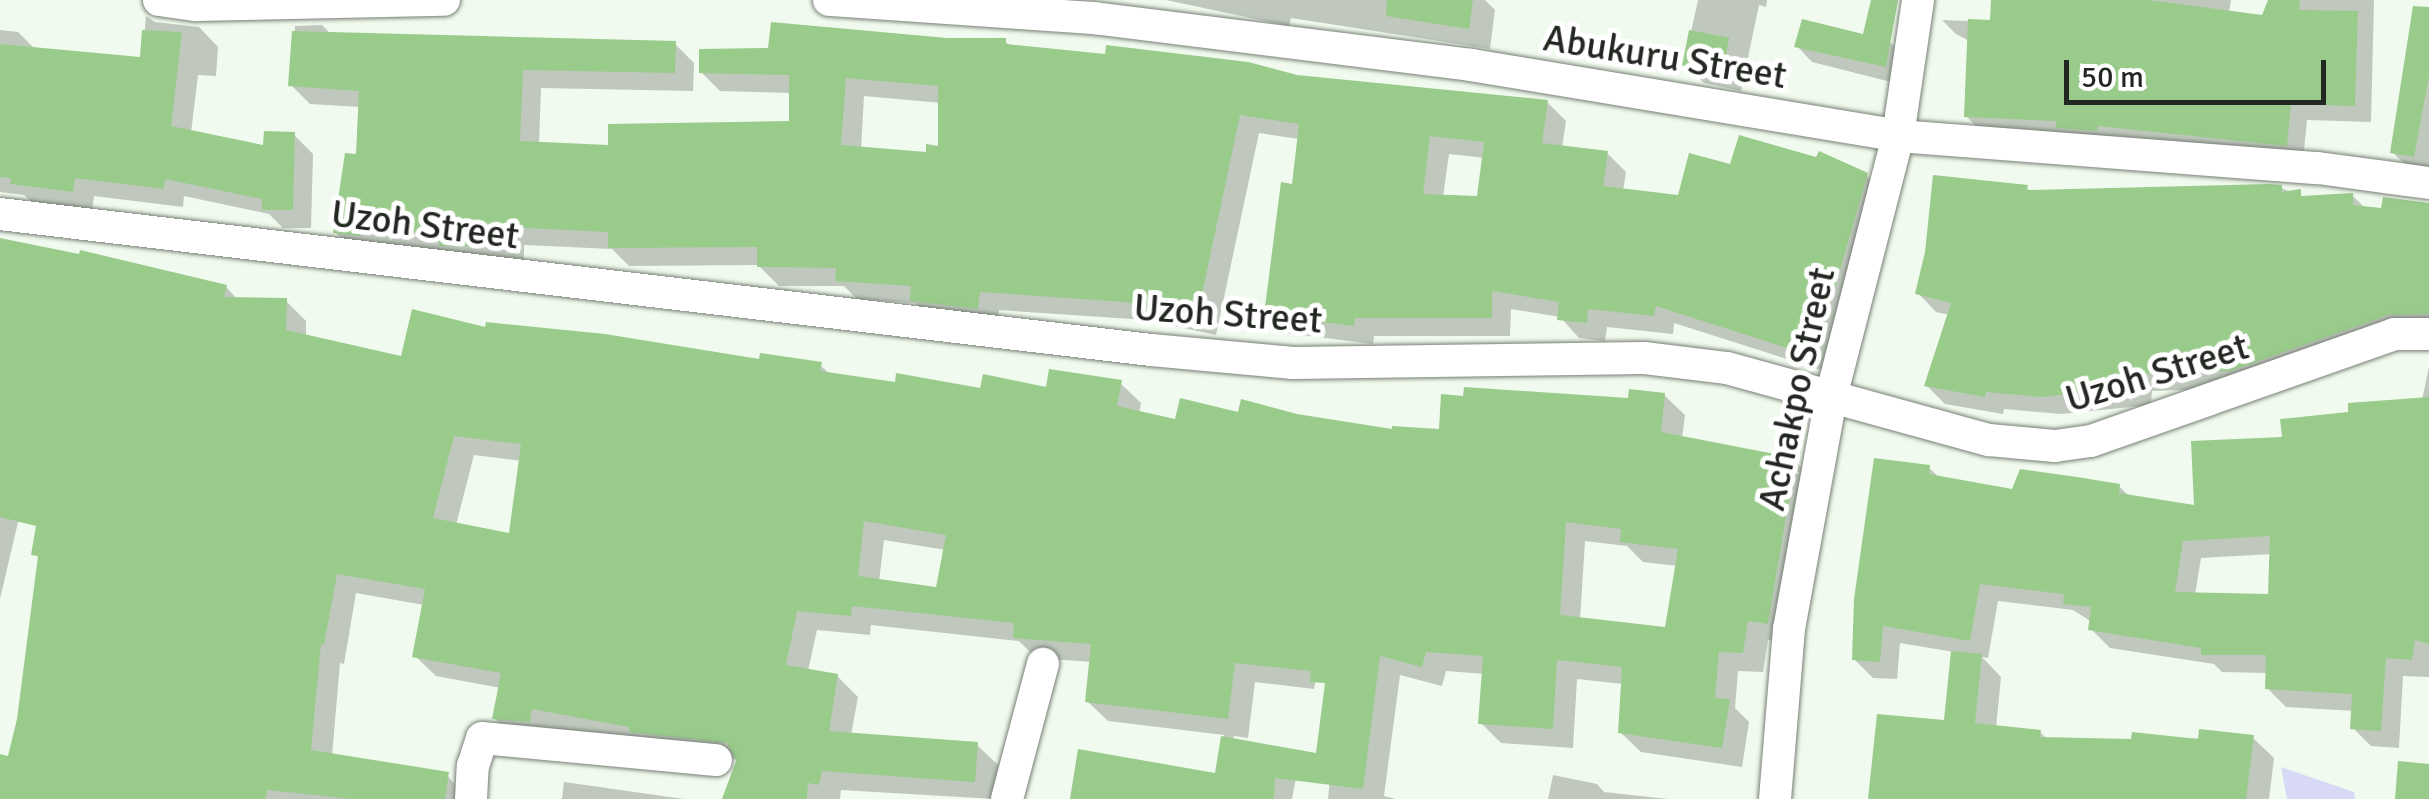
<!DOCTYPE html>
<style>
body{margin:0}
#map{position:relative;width:2429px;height:799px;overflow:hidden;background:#f1faee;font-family:Signika,sans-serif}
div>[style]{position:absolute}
.green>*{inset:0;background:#d8d9f7}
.shadow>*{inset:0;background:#0003}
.building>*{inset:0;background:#99cb8b;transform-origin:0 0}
.roads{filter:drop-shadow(0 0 2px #788076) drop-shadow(0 0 2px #788076)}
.minor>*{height:32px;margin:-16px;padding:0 16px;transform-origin:16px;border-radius:16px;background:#fff}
span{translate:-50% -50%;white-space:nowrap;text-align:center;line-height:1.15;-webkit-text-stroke:10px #fff;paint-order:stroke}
.street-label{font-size:38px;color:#232722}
.scale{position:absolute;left:2064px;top:60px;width:262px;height:45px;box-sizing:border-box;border:5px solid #232722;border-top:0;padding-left:12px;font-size:30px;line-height:35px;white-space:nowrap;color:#232722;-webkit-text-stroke:8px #fff;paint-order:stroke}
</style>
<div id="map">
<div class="green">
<div style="clip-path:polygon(2281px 767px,2354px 792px,2355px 799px,2287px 799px)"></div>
</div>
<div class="shadow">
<div style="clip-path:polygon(1166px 0,1485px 0,1495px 10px,1490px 49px,1291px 18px,1289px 26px)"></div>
<div style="clip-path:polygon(1698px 0,1767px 0,1766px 7px,1759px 5px,1741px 91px,1704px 83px,1684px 64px)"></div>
<div style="clip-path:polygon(1994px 0,2231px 0,2229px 13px,2269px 16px,2271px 0,2374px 0,2371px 122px,2307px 120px,2303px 161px,1983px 133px,1966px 116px,2017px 66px,1956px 34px,1942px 20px,1992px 22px)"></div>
<div style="clip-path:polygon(146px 16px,155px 22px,199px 27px,218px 47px,216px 76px,198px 75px,191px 133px,266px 148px,294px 135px,313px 154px,311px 228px,283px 228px,269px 214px,184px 196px,183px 207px,94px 196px,92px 210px,32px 202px,24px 195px,0 192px,0 30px,18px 32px,36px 50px,142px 59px)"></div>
<div style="clip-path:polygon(1804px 22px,1891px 43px,1906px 58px,1895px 83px,1812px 62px,1797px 46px)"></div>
<div style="clip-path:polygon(evenodd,322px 25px,333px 36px,675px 44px,694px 63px,693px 91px,541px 88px,539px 144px,610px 147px,791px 123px,792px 93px,720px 91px,701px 72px,946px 40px,1005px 41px,1011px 47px,1547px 102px,1566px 121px,1562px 148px,1607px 153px,1626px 172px,1623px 191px,1680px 197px,1732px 167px,1866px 175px,1886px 194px,1834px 374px,1674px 323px,1673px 334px,1607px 327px,1605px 341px,1579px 338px,1560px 317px,1511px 309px,1510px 336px,1374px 336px,1373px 344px,1286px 333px,1266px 314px,1294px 186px,1299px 139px,1259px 133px,1216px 335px,1146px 320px,999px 310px,997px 327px,932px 320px,915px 303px,857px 299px,844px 286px,779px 286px,758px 265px,629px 266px,612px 249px,524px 245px,524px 265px,354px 251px,335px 232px,358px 157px,361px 107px,310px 104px,291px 85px,295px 26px,322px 25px,864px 96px,941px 103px,940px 148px,928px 155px,861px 149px,864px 96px,322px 25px,1449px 154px,1485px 158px,1479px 198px,1443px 197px,1449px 154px)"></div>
<div style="clip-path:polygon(2429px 38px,2429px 171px,2408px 167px,2392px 152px)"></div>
<div style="clip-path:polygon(2027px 188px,2032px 193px,2281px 188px,2306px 198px,2352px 195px,2366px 209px,2429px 214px,2429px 332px,2249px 388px,2152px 391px,2151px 405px,2061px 414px,2004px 409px,2003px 414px,1945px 404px,1927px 386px,1950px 315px,1936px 312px,1918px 293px)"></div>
<div style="clip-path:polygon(evenodd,0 240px,226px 287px,238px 300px,286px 301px,306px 321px,306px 337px,403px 359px,487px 330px,761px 362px,820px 365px,831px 375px,897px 384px,982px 390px,1120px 383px,1141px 403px,1139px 414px,1177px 422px,1240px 415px,1297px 417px,1394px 432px,1441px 431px,1664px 395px,1685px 415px,1682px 439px,1795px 461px,1815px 481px,1788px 643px,1768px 640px,1763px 672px,1738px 671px,1735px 708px,1749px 722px,1742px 767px,1641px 752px,1620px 732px,1623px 684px,1577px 679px,1573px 748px,1501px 743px,1481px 723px,1485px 674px,1446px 671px,1442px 686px,1400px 675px,1384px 796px,1396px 799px,1328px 799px,1342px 653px,1321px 650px,1314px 689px,1255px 682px,1248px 738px,1234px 736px,1233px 740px,1298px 767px,1292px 799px,1072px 799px,1217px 776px,1224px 735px,1108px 721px,1087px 701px,1092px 662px,1036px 658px,1019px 641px,871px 625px,870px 635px,817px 630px,808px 671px,837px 676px,858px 697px,851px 735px,977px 745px,998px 765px,995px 799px,841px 790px,840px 799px,810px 799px,756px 790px,735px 770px,736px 759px,515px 738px,494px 718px,501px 688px,436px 676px,415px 656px,424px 605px,356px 593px,344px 664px,340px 663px,332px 756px,447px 775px,467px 799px,0 799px,0 757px,10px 758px,19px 719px,61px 415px,44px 411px,0 599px,0 240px,474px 455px,522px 461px,511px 536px,456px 525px,474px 455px,0 240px,884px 540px,946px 550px,938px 589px,879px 582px,884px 540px,0 240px,1585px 541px,1627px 546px,1643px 562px,1678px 566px,1667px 630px,1580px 620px,1585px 541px)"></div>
<div style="clip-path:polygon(evenodd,2429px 367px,2429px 677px,2403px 676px,2399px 748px,2371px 746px,2353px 728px,2354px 711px,2286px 707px,2267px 688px,2268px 673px,2222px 672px,2214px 664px,2110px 648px,2091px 629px,2092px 622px,2073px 610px,1998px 601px,1988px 658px,1982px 657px,2001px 677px,1996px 728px,2040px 732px,2048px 740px,2253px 738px,2274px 758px,2269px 799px,1870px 799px,1947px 723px,1954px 652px,1900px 643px,1897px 679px,1873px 678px,1854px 659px,1929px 468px,1940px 478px,2014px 492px,2119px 486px,2130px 497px,2197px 508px,2285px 439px,2351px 415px,2422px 400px,2429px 367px,2272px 554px,2271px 596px,2195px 595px,2201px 558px,2272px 554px)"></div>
<div style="clip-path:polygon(1553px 775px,1597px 784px,1604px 792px,1668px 799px,1548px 799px)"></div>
<div style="clip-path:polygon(564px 782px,684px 799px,562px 799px)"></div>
</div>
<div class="building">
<div style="clip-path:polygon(1387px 0,1473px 0,1469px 29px,1386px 16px)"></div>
<div style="clip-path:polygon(1871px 0,1898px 0,1886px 67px,1794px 47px,1802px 19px,1863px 34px)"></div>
<div style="clip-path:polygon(1991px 0,2148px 0,2262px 15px,2268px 0,2300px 0,2299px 10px,2358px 11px,2355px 106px,2291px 104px,2287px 146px,2098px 126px,2097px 131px,2056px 128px,2056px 121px,1964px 117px,1968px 19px,1990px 20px)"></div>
<div style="clip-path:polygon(2413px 6px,2429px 7px,2429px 76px,2414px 157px,2390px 153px)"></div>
<div style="clip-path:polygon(evenodd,771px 22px,947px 38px,1006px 38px,1006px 44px,1105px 54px,1106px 45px,1248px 62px,1297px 75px,1548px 100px,1542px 143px,1608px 151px,1603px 186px,1678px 195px,1689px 153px,1730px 164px,1739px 135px,1816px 157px,1819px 151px,1868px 173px,1815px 357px,1656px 306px,1654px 316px,1588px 309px,1587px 323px,1557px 320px,1559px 302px,1492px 291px,1492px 318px,1355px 318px,1354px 326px,1264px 315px,1281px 182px,1292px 184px,1299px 124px,1240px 115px,1197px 318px,1125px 302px,980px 292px,978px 309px,910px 301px,911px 286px,835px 281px,836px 268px,757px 267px,757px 247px,608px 248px,608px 232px,506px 227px,506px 247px,439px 246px,439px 233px,362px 228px,361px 236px,333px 233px,345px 153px,356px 154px,359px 91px,288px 86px,292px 31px,676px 41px,675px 73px,523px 70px,520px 141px,608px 145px,608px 124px,789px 121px,789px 75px,699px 73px,699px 49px,768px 48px,771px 22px,846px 78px,938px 86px,938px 146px,926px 144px,926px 152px,841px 145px,846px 78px,771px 22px,1430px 136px,1484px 142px,1477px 196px,1423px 194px,1430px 136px)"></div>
<div style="clip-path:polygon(142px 30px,182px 32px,171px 126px,263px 145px,264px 131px,295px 132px,293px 210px,262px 210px,262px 199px,165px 179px,164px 189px,75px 178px,73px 192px,10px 184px,11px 178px,0 177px,0 44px,140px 57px)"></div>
<div style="left:1689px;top:30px;width:41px;height:36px;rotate:11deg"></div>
<div style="clip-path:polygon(1933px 175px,2028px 185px,2027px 190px,2269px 184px,2282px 185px,2282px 192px,2301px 189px,2301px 196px,2353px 193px,2353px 205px,2381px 208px,2383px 197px,2429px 203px,2429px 314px,2388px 315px,2230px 371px,2134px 374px,2134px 387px,2041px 397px,1986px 392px,1985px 397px,1924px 386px,1951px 303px,1915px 294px,1925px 252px)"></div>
<div style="clip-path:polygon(evenodd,0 238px,79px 254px,80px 250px,227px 285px,224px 297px,287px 298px,286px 330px,401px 356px,412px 309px,485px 327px,486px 322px,605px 334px,759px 359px,760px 353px,822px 362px,820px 371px,895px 382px,896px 373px,980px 388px,983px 374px,1046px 387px,1049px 369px,1122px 380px,1117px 406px,1175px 419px,1180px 398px,1238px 412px,1241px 399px,1297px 414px,1392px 429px,1392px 426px,1439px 429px,1441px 394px,1463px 396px,1464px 387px,1628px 398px,1629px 389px,1665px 393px,1661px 432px,1796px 458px,1768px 624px,1748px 621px,1743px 653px,1719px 652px,1715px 698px,1730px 699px,1722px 748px,1618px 733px,1622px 667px,1557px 660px,1553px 729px,1478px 724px,1483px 656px,1426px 652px,1422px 667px,1380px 656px,1363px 789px,1275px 778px,1274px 799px,1070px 799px,1078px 749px,1215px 773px,1221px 736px,1316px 753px,1325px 683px,1310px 682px,1311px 671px,1235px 663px,1228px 719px,1085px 702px,1091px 644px,1013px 638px,1014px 623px,852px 606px,851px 616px,797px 611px,786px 665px,838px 674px,829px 731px,978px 742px,975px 782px,822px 771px,819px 785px,808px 783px,807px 799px,722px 799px,736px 761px,727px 743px,629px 732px,629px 727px,532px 709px,530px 722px,492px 719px,501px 673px,412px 657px,425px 589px,337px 574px,324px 645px,321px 644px,311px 750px,449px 772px,445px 799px,352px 799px,267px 790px,266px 799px,0 799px,0 754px,8px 756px,17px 719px,38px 556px,31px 555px,36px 526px,0 517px,0 238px,454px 436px,521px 444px,509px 533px,433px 518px,454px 436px,0 238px,864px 521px,946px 535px,936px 587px,858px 576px,864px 521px,0 238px,1566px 522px,1621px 529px,1620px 542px,1678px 549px,1665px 627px,1560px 615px,1566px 522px)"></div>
<div style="clip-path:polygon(evenodd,2429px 397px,2429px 644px,2415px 640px,2412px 660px,2386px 658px,2381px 731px,2350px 729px,2352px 694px,2265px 689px,2266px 655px,2201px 655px,2201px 648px,2088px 630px,2091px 607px,2063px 604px,2064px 594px,1980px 584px,1970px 641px,1883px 626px,1880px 662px,1852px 660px,1854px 599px,1874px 458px,1930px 465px,1929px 474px,2012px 489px,2020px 469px,2077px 477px,2120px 484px,2119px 493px,2194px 505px,2191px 441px,2282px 437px,2280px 419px,2348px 412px,2348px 403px,2429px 397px,2270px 536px,2268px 594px,2175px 592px,2183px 541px,2270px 536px)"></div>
<div style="clip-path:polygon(1951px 651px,1982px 654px,1975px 723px,2041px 730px,2040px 737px,2131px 739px,2132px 732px,2198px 739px,2199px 729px,2254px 735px,2246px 799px,1868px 799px,1877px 714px,1944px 720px)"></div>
<div style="clip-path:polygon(2398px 761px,2429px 764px,2429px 799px,2395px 799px)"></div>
</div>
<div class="roads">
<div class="minor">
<div style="left:159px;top:0;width:37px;rotate:8deg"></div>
<div style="left:196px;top:5px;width:248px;rotate:-1.2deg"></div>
<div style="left:829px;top:0;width:266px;rotate:3.9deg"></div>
<div style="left:1094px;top:18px;width:380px;rotate:7.1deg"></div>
<div style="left:1471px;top:65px;width:433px;rotate:9.4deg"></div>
<div style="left:1898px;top:136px;width:421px;rotate:4.4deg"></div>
<div style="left:2318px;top:168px;width:112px;rotate:7.7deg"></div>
<div style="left:0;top:214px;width:1159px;rotate:6.74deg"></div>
<div style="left:1151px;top:350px;width:143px;rotate:5.2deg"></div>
<div style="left:1293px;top:363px;width:351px;rotate:-0.8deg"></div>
<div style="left:1644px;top:358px;width:84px;rotate:6.9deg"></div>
<div style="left:1727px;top:368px;width:272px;rotate:15.4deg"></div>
<div style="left:1989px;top:440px;width:66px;rotate:5.2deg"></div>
<div style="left:2055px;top:446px;width:36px;rotate:-8deg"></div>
<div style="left:2091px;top:441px;width:321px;rotate:-19.4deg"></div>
<div style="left:2394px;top:334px;width:35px"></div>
<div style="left:471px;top:799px;width:33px;rotate:-87deg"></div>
<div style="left:473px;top:766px;width:29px;rotate:-72deg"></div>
<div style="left:482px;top:738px;width:235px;rotate:5.4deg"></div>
<div style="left:1007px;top:799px;width:140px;rotate:-75.1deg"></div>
<div style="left:1775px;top:799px;width:171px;rotate:-85.3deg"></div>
<div style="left:1789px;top:629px;width:236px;rotate:-79.7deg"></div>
<div style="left:1831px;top:397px;width:269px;rotate:-75.6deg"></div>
<div style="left:1898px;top:136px;width:137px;rotate:-81.6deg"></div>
</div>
</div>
<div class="street-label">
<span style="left:1665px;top:57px;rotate:9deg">Abukuru Street</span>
<span style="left:425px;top:225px;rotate:7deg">Uzoh Street</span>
<span style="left:1228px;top:314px;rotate:4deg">Uzoh Street</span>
<span style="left:2157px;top:373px;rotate:-17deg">Uzoh Street</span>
<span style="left:1797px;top:389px;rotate:-78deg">Achakpo Street</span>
</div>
<div class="scale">50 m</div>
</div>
